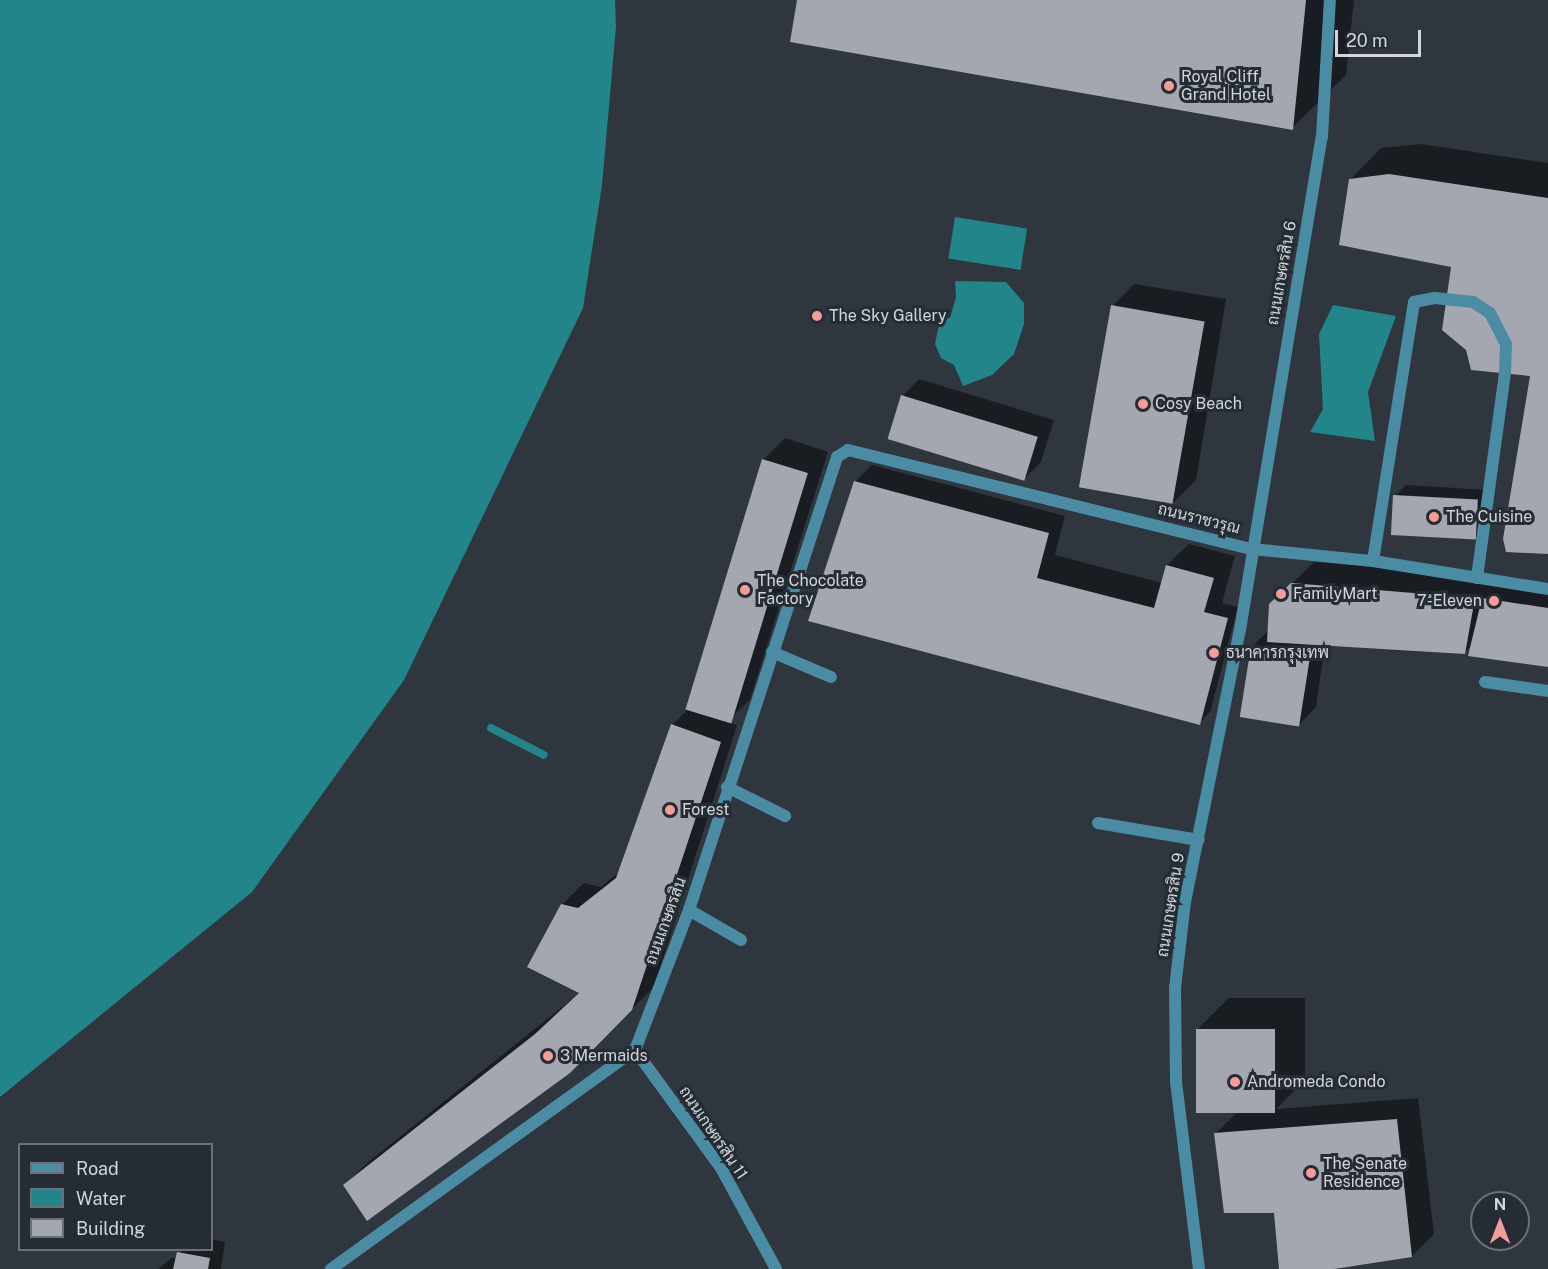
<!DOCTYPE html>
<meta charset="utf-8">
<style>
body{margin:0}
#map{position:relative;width:1548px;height:1269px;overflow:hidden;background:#30363d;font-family:"Public Sans",Sarabun,sans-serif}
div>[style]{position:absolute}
.water>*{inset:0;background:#218589;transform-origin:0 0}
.shadow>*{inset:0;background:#0007}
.stream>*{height:8px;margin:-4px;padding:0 4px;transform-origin:4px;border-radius:4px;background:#218589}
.building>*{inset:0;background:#a4a6b0;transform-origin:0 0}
.lane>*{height:12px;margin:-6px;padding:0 6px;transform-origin:6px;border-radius:6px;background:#4b8ca5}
.street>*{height:12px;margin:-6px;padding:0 6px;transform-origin:6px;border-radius:6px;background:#4b8ca5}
.dots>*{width:16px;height:16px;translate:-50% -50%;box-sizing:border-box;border:3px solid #262c33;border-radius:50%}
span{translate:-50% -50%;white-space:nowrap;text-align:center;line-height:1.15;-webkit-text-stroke:6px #262c33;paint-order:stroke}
.poi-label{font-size:16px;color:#d2d6db}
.left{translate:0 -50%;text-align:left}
.right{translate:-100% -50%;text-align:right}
.street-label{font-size:16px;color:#d2d6db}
.legend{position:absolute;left:18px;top:1143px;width:195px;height:108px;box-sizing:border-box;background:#262c33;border:2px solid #6b7076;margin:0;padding:8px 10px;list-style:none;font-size:18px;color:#d2d6db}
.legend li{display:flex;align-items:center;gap:12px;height:30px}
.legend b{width:30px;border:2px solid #6b7076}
.north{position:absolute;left:1470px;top:1191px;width:60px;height:60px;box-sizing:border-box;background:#262c33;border:2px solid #6b7076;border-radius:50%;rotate:0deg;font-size:16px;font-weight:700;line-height:24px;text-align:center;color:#d2d6db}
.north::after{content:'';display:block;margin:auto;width:21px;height:27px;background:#f59b99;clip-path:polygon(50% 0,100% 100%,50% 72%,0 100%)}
.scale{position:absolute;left:1335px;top:30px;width:86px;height:27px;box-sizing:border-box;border:3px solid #d2d6db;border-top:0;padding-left:8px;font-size:18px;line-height:21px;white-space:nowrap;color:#d2d6db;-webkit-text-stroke:4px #262c33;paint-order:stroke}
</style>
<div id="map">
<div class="water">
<div style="clip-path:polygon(0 0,615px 0,616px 27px,602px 185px,583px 308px,404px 680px,252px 892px,0 1097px)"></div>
<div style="left:955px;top:217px;width:73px;height:42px;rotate:9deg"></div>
<div style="clip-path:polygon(955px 281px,1006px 282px,1024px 303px,1024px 324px,1014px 354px,992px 375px,963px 386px,954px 365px,941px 358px,935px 344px,940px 320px,950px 318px,956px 297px)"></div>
<div style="clip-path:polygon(1333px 305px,1396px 316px,1368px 392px,1375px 441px,1310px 432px,1323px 409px,1319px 334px)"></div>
</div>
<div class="shadow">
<div style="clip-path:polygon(799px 0,1354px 0,1346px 75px,1292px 128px)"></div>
<div style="clip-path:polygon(1421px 144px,1548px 163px,1548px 552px,1533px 371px,1456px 264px,1350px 180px,1381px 148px)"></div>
<div style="clip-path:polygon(1134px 284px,1226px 299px,1196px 480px,1174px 502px,1113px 306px)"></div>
<div style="clip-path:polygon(919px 379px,1054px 420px,1041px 462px,1024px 479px,903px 396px)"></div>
<div style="clip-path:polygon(785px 438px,828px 452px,750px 699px,727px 722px,737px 725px,654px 987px,570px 1071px,345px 1185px,367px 1163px,581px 992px,562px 905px,584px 883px,601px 887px,619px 872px,672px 725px,689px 708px,763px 460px)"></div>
<div style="clip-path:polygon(872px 465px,1065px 516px,1055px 555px,1162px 583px,1167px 565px,1189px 544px,1235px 556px,1222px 603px,1238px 607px,1210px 712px,1199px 723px,855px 482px)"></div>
<div style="clip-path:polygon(1406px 485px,1488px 490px,1486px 528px,1475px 539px,1395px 496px)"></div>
<div style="clip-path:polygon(1314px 562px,1496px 577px,1494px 588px,1500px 582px,1548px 589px,1548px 666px,1472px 645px,1464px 653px,1325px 644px,1316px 707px,1300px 724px,1252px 647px,1269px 630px,1270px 605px)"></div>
<div style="clip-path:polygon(1229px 998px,1305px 998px,1305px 1080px,1276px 1109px,1418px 1098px,1434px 1234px,1412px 1256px,1275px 1212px,1215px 1134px,1238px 1111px,1198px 1029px)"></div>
<div style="clip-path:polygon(212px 1239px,225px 1242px,221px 1269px,158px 1269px,173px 1257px,176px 1261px,182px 1250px,212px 1250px)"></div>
</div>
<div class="stream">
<div style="left:491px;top:728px;width:59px;rotate:27deg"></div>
</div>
<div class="building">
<div style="clip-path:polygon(797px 0,1306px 0,1293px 130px,790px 42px)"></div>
<div style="clip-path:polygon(1389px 174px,1548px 198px,1548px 554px,1506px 552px,1503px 539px,1530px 376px,1471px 370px,1466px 350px,1442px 330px,1451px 267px,1339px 245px,1349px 179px)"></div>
<div style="left:1111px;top:305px;width:95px;height:185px;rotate:10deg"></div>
<div style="left:901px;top:395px;width:143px;height:46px;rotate:17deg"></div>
<div style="left:762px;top:459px;width:48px;height:262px;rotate:17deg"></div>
<div style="clip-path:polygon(854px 481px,1049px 533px,1037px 578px,1154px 608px,1166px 565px,1214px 578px,1204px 612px,1228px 618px,1200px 725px,808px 621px)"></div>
<div style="left:1393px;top:495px;width:85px;height:40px;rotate:3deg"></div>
<div style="clip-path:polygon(1291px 583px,1475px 598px,1465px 654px,1267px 642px,1269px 604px)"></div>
<div style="clip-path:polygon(1482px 598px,1548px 608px,1548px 667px,1468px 656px)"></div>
<div style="left:1251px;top:646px;width:60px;height:72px;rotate:9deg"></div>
<div style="clip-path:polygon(671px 724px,721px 742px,632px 1010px,570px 1073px,367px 1221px,343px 1185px,535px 1034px,579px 993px,527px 967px,561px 904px,578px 908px,616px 878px)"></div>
<div style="left:1196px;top:1029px;width:79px;height:84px"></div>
<div style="clip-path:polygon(1397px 1119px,1412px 1257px,1334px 1269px,1279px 1269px,1274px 1213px,1224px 1213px,1214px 1133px)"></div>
<div style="clip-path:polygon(177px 1252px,210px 1258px,208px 1269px,173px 1269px)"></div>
</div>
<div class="lane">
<div style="left:1373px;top:561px;width:262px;rotate:-81deg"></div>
<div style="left:1414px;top:302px;width:21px;rotate:-11deg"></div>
<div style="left:1435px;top:298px;width:38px;rotate:6deg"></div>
<div style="left:1473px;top:302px;width:20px;rotate:33deg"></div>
<div style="left:1490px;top:313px;width:35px;rotate:63deg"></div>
<div style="left:1506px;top:344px;width:29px;rotate:92deg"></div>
<div style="left:1505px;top:373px;width:207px;rotate:97.8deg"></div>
<div style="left:772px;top:652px;width:64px;rotate:23deg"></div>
<div style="left:1485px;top:682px;width:64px;rotate:8.1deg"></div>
<div style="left:727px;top:787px;width:65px;rotate:26.6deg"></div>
<div style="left:1098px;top:823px;width:102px;rotate:9.6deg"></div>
<div style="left:689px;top:910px;width:60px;rotate:30deg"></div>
</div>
<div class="street">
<div style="left:635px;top:1050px;width:146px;rotate:53.9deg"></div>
<div style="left:721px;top:1168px;width:115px;rotate:61.4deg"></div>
<div style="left:331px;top:1269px;width:375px;rotate:-35.8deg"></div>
<div style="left:635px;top:1050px;width:150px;rotate:-68.9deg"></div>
<div style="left:689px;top:910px;width:477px;rotate:-71.9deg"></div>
<div style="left:837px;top:457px;width:13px;rotate:-32deg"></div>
<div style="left:848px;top:450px;width:416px;rotate:13.8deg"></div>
<div style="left:1252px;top:549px;width:122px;rotate:5.7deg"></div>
<div style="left:1373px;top:561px;width:177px;rotate:9.1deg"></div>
<div style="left:1199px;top:1269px;width:189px;rotate:-97deg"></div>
<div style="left:1176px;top:1081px;width:93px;rotate:-90.6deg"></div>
<div style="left:1175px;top:988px;width:87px;rotate:-83.4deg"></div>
<div style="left:1185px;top:902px;width:278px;rotate:-78.6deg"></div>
<div style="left:1240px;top:630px;width:500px;rotate:-80.6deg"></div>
<div style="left:1322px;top:137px;width:137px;rotate:-86.7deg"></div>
</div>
<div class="dots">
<div style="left:1169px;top:86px;background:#f59b99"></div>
<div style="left:817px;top:316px;background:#f59b99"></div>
<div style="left:1143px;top:404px;background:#f59b99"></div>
<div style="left:1434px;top:517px;background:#f59b99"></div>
<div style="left:745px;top:590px;background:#f59b99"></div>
<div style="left:1281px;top:594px;background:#f59b99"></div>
<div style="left:1494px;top:601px;background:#f59b99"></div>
<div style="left:1214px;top:653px;background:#f59b99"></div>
<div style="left:670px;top:810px;background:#f59b99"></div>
<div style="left:548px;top:1056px;background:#f59b99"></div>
<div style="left:1235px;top:1082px;background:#f59b99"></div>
<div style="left:1311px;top:1173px;background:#f59b99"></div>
</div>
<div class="poi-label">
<span class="left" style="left:1181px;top:86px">Royal Cliff<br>Grand Hotel</span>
<span class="left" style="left:829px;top:316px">The Sky Gallery</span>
<span class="left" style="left:1155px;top:404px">Cosy Beach</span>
<span class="left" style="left:1446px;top:517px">The Cuisine</span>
<span class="left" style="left:757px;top:590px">The Chocolate<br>Factory</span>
<span class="left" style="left:1293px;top:594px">FamilyMart</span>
<span class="right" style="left:1482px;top:601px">7-Eleven</span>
<span class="left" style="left:1226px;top:653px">ธนาคารกรุงเทพ</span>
<span class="left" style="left:682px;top:810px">Forest</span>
<span class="left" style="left:560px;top:1056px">3 Mermaids</span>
<span class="left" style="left:1247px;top:1082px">Andromeda Condo</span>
<span class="left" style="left:1323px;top:1173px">The Senate<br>Residence</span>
</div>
<div class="street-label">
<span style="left:1282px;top:273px;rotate:-80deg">ถนนเกษตรสิน 6</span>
<span style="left:1199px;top:519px;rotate:14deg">ถนนราชวรุณ</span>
<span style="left:1171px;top:905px;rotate:-81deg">ถนนเกษตรสิน 9</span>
<span style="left:666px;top:921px;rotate:-70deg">ถนนเกษตรสิน</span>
<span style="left:713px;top:1133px;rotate:56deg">ถนนเกษตรสิน 11</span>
</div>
<ul class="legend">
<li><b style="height:8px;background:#4b8ca5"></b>Road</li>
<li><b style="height:16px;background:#218589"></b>Water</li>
<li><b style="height:16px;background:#a4a6b0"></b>Building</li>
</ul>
<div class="north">N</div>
<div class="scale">20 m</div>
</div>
